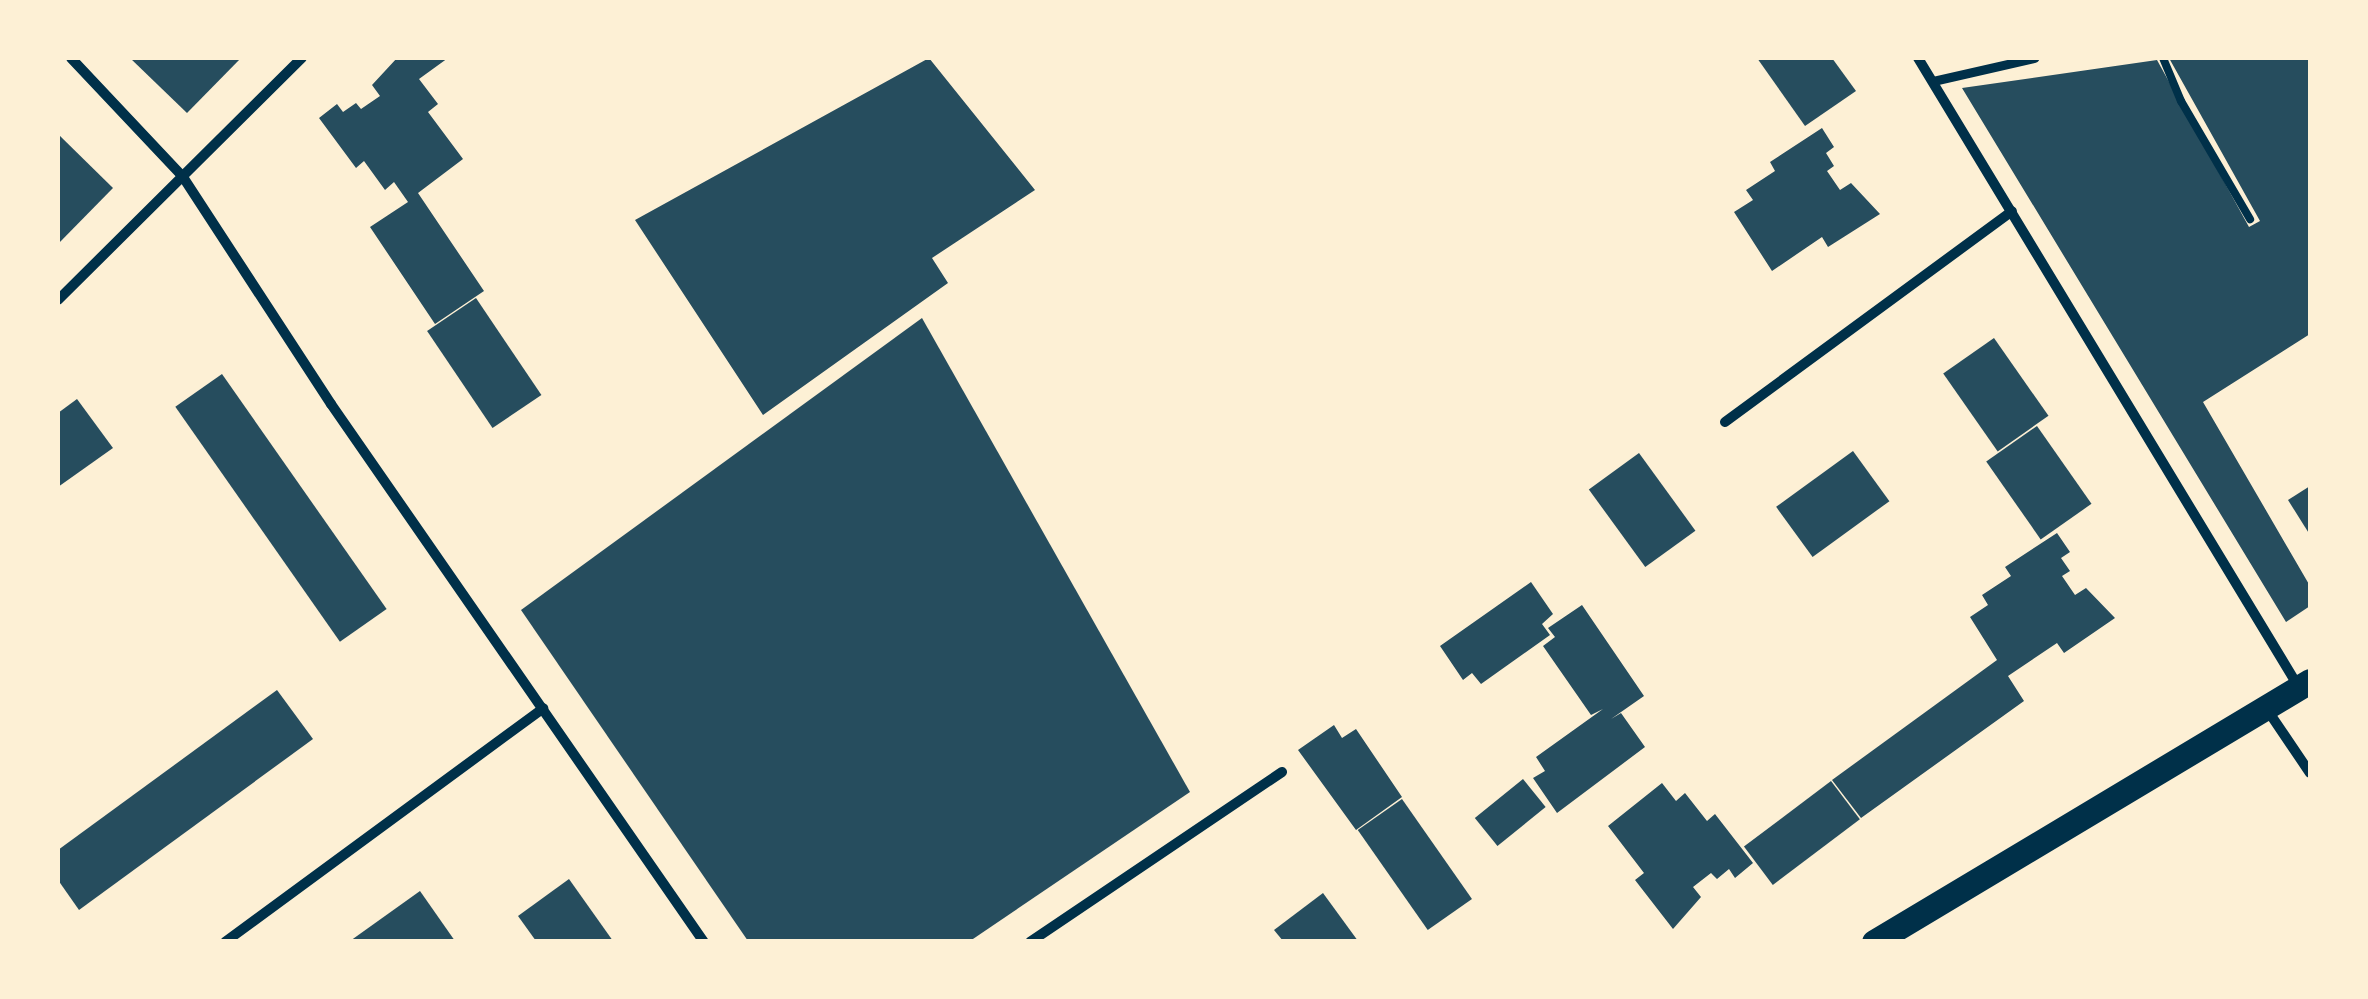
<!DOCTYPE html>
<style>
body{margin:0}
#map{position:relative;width:2368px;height:999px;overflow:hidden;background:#fdf0d5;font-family:"Open Sans",sans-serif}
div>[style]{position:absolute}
.building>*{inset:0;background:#264d5e;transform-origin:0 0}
.service>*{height:8px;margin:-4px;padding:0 4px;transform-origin:4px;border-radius:4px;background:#003049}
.pedestrian>*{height:9px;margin:-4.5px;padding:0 4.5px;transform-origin:4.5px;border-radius:4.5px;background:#003049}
.minor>*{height:10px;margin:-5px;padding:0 5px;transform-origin:5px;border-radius:5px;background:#003049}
.primary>*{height:25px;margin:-12.5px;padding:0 12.5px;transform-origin:12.5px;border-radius:12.5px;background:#003049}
span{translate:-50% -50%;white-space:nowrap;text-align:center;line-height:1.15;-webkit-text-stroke:8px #fdf0d5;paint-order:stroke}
.frame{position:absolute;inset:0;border:60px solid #fdf0d5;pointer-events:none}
</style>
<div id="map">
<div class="building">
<div style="clip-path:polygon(130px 58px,241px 58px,187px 113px)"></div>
<div style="clip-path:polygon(397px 58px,448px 58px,419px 79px,438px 104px,428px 112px,463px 159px,418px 193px,484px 291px,435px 324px,370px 227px,408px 202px,394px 182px,385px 190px,364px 161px,356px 168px,319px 118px,337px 104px,343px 112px,356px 103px,361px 109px,380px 96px,372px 85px)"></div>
<div style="clip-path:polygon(929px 58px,1035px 190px,932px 258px,948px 283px,763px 415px,635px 220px)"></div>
<div style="clip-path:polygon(1757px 58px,1832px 58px,1856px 91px,1805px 126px)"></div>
<div style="clip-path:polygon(2169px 58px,2310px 58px,2310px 334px,2203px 402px,2310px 586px,2310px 606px,2286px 622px,1962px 88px,2157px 60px,2249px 227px,2260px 221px)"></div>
<div style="clip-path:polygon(1822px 128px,1834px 147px,1826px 153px,1834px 166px,1827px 171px,1840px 190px,1851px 183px,1880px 214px,1828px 247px,1822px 237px,1772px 271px,1734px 212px,1753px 200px,1746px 190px,1775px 171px,1770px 162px)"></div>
<div style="clip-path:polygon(58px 134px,113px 188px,58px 244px)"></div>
<div style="left:476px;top:298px;width:117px;height:59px;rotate:56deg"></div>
<div style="clip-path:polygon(922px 318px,1190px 792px,970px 941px,748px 941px,521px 610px)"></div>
<div style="left:1994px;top:338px;width:95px;height:62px;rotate:55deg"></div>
<div style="left:222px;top:374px;width:287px;height:57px;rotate:55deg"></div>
<div style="clip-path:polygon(77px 399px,113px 448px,58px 487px,58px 413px)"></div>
<div style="left:2037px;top:426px;width:95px;height:62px;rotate:55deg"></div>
<div style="left:1853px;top:451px;width:62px;height:95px;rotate:54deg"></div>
<div style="left:1639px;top:453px;width:96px;height:62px;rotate:54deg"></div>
<div style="clip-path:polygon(2310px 486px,2310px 535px,2288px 500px)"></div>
<div style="clip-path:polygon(2057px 533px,2070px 552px,2061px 558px,2070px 571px,2062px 576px,2075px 595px,2086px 588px,2115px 618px,2064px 653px,2057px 643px,2008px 676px,2024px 701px,1861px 818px,1832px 780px,1997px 660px,1970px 617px,1988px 605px,1982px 595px,2011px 576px,2005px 567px)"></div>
<div style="clip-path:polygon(1531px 582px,1553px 614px,1542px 624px,1550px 635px,1481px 684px,1472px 673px,1463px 680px,1440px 646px)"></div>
<div style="clip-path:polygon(1582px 605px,1644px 696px,1611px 719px,1621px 713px,1645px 747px,1557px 813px,1533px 778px,1545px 771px,1536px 757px,1603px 709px,1591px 715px,1543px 646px,1555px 637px,1548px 628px)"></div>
<div style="clip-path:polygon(277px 690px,313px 739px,79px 910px,58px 880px,58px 850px)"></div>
<div style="clip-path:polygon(1334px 725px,1342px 738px,1356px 729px,1402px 797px,1356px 830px,1298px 750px)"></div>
<div style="left:1523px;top:779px;width:36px;height:62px;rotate:51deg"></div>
<div style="left:1831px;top:781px;width:48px;height:109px;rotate:53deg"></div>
<div style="clip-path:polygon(1662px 783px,1676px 801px,1685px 793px,1707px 821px,1715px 814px,1753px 863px,1735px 878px,1729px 869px,1717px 879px,1711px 873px,1693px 887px,1701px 897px,1673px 929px,1635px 880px,1644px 873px,1608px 826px)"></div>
<div style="left:1402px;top:799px;width:122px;height:54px;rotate:55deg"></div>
<div style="clip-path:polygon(569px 879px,613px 941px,536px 941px,518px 916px)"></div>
<div style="clip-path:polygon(420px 891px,455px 941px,350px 941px)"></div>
<div style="clip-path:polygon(1323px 893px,1358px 941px,1283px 941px,1274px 930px)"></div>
</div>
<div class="service">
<div style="left:2163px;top:58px;width:47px;rotate:67.3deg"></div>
<div style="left:2181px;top:101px;width:137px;rotate:59.7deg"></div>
</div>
<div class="pedestrian">
<div style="left:1933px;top:81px;width:104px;rotate:-12.8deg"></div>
</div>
<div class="minor">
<div style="left:71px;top:58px;width:163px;rotate:46.7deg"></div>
<div style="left:183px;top:177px;width:271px;rotate:56.9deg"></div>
<div style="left:331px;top:404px;width:655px;rotate:55.27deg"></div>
<div style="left:1918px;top:58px;width:734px;rotate:58.82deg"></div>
<div style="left:58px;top:300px;width:344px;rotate:-44.8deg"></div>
<div style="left:1725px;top:422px;width:356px;rotate:-36.3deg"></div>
<div style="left:2266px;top:708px;width:78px;rotate:55.9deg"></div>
<div style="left:225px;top:942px;width:395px;rotate:-36.3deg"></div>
<div style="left:1030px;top:942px;width:304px;rotate:-34deg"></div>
</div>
<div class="primary">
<div style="left:1874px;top:942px;width:508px;rotate:-30.91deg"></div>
</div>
<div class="frame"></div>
</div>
